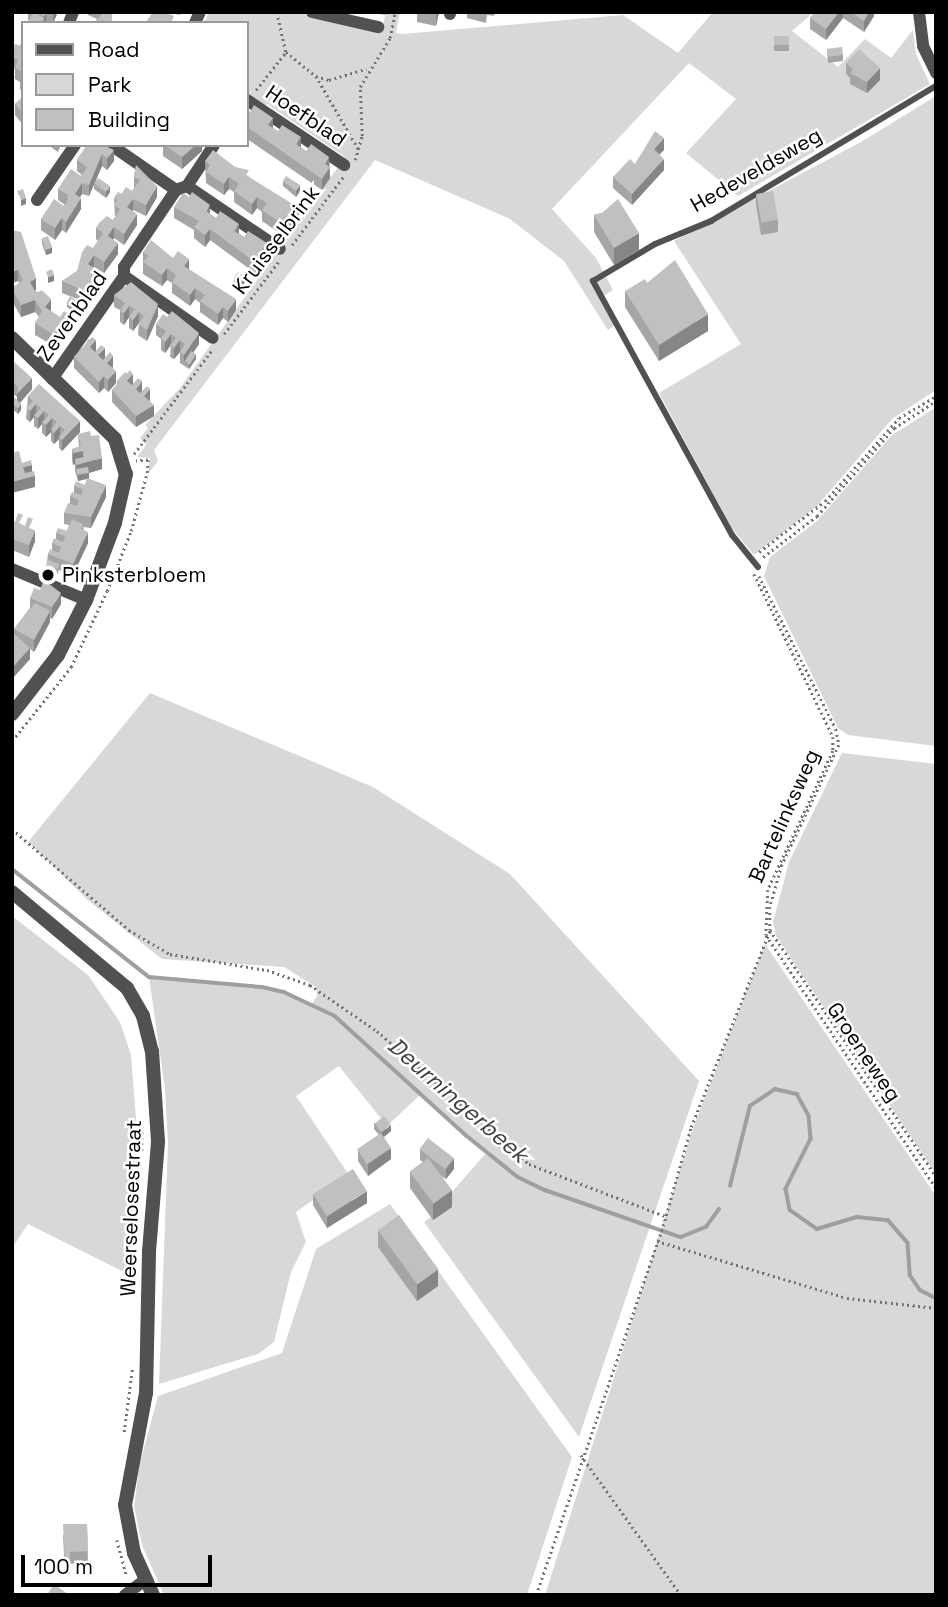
<!DOCTYPE html>
<style>
body{margin:0}
#map{position:relative;width:948px;height:1607px;overflow:hidden;background:#fff;font-family:"Space Grotesk",sans-serif}
div>[style]{position:absolute}
.green>*{inset:0;background:#d8d8d8}
.stream>*{height:3.5px;margin:-1.75px;padding:0 1.75px;transform-origin:1.75px;border-radius:1.75px;background:#9f9f9f}
.path>*{height:2.5px;margin-top:-1.25px;transform-origin:0;background:repeating-linear-gradient(90deg,#737373 0 2px,transparent 0 5.5px)}
.service>*{height:6px;margin:-3px;padding:0 3px;transform-origin:3px;border-radius:3px;background:#515151}
.minor>*{height:12px;margin:-6px;padding:0 6px;transform-origin:6px;border-radius:6px;background:#515151}
.tertiary>*{height:14px;margin:-7px;padding:0 7px;transform-origin:7px;border-radius:7px;background:#515151}
.wall>*{inset:0;background:#a5a5a5;transform-origin:0 0}
.shaded-wall>*{inset:0;background:#868686}
.building>*{inset:0;background:#c0c0c0;transform-origin:0 0}
.dots>*{width:19px;height:19px;translate:-50% -50%;box-sizing:border-box;border:4px solid #fff;border-radius:50%}
span{translate:-50% -50%;white-space:nowrap;text-align:center;line-height:1.15;-webkit-text-stroke:5px #fff;paint-order:stroke}
.street-label{font-size:21px;color:#000}
.poi-label{font-size:21px;color:#000}
.left{translate:0 -50%;text-align:left}
.water-label{font-size:23px;color:#404040;font-style:italic}
.frame{position:absolute;inset:0;border:14px solid #000;pointer-events:none}
.legend{position:absolute;left:21px;top:21px;width:228px;height:126px;box-sizing:border-box;background:#fff;border:2px solid #999;margin:0;padding:9px 12px;list-style:none;font-size:21px;color:#000}
.legend li{display:flex;align-items:center;gap:14px;height:35px}
.legend b{width:35px;border:2px solid #999}
.scale{position:absolute;left:21px;top:1555px;width:191px;height:32px;box-sizing:border-box;border:4px solid #000;border-top:0;padding-left:9px;font-size:21px;line-height:24px;white-space:nowrap;color:#000;-webkit-text-stroke:5px #fff;paint-order:stroke}
</style>
<div id="map">
<div class="green">
<div style="clip-path:polygon(209px 12px,295px 12px,381px 33px,386px 12px,400px 12px,396px 33px,402px 34px,623px 15px,678px 53px,713px 12px,814px 12px,792px 31px,838px 67px,865px 39px,891px 58px,913px 30px,916px 54px,930px 84px,738px 196px,686px 153px,736px 99px,689px 63px,552px 209px,596px 258px,613px 290px,600px 298px,615px 325px,608px 330px,564px 261px,510px 219px,375px 160px,154px 450px,158px 461px,148px 474px,150px 458px,137px 457px,146px 445px,140px 438px,148px 428px,145px 425px,180px 388px,345px 157px,267px 104px,264px 107px,247px 95px,247px 23px,204px 23px)"></div>
<div style="clip-path:polygon(936px 96px,936px 390px,892px 419px,817px 506px,754px 555px,731px 527px,659px 393px,741px 344px,674px 241px,861px 142px)"></div>
<div style="clip-path:polygon(936px 407px,936px 746px,848px 735px,838px 728px,764px 576px,770px 557px,817px 521px,891px 436px)"></div>
<div style="clip-path:polygon(150px 693px,373px 787px,510px 874px,699px 1081px,579px 1437px,424px 1222px,447px 1205px,444px 1201px,487px 1152px,422px 1093px,387px 1126px,339px 1066px,296px 1096px,349px 1175px,296px 1212px,306px 1242px,291px 1272px,274px 1342px,258px 1354px,159px 1384px,168px 1144px,165px 1089px,149px 977px,262px 987px,312px 1004px,317px 996px,316px 987px,284px 967px,162px 959px,89px 901px,28px 842px)"></div>
<div style="clip-path:polygon(842px 753px,936px 764px,936px 1174px,776px 936px,773px 922px,789px 862px)"></div>
<div style="clip-path:polygon(12px 916px,88px 975px,120px 1022px,131px 1055px,137px 1131px,128px 1274px,28px 1224px,12px 1248px)"></div>
<div style="clip-path:polygon(765px 944px,936px 1196px,936px 1595px,545px 1595px,694px 1125px)"></div>
<div style="clip-path:polygon(390px 1204px,572px 1457px,527px 1595px,164px 1595px,142px 1545px,134px 1506px,140px 1463px,158px 1396px,282px 1353px,316px 1249px)"></div>
</div>
<div class="stream">
<div style="left:12px;top:869px;width:174px;rotate:38.2deg"></div>
<div style="left:149px;top:977px;width:113px;rotate:5.1deg"></div>
<div style="left:262px;top:987px;width:23px;rotate:13deg"></div>
<div style="left:284px;top:992px;width:56px;rotate:25.2deg"></div>
<div style="left:335px;top:1016px;width:178px;rotate:42.3deg"></div>
<div style="left:467px;top:1136px;width:65px;rotate:38.8deg"></div>
<div style="left:518px;top:1177px;width:30px;rotate:26deg"></div>
<div style="left:545px;top:1190px;width:144px;rotate:19.1deg"></div>
<div style="left:681px;top:1237px;width:27px;rotate:-22deg"></div>
<div style="left:706px;top:1227px;width:22px;rotate:-54deg"></div>
<div style="left:730px;top:1186px;width:82px;rotate:-76deg"></div>
<div style="left:750px;top:1106px;width:30px;rotate:-34deg"></div>
<div style="left:775px;top:1089px;width:23px;rotate:13deg"></div>
<div style="left:797px;top:1094px;width:25px;rotate:61deg"></div>
<div style="left:809px;top:1116px;width:23px;rotate:85deg"></div>
<div style="left:811px;top:1139px;width:56px;rotate:116.6deg"></div>
<div style="left:786px;top:1189px;width:21px;rotate:79deg"></div>
<div style="left:790px;top:1210px;width:33px;rotate:35deg"></div>
<div style="left:817px;top:1229px;width:42px;rotate:-16.7deg"></div>
<div style="left:857px;top:1217px;width:31px;rotate:6deg"></div>
<div style="left:888px;top:1220px;width:30px;rotate:49deg"></div>
<div style="left:908px;top:1243px;width:32px;rotate:86deg"></div>
<div style="left:910px;top:1275px;width:18px;rotate:56deg"></div>
<div style="left:920px;top:1290px;width:18px;rotate:27deg"></div>
</div>
<div class="path">
<div style="left:277px;top:12px;width:41px;rotate:77.3deg"></div>
<div style="left:286px;top:52px;width:38px;rotate:39deg"></div>
<div style="left:316px;top:76px;width:86px;rotate:59.8deg"></div>
<div style="left:316px;top:76px;width:14px;rotate:17deg"></div>
<div style="left:329px;top:80px;width:39px;rotate:-17deg"></div>
<div style="left:256px;top:90px;width:48px;rotate:-51.7deg"></div>
<div style="left:355px;top:160px;width:25px;rotate:-74deg"></div>
<div style="left:362px;top:136px;width:49px;rotate:-92.3deg"></div>
<div style="left:360px;top:87px;width:57px;rotate:-58.5deg"></div>
<div style="left:390px;top:38px;width:26px;rotate:-79deg"></div>
<div style="left:292px;top:245px;width:85px;rotate:-53.1deg"></div>
<div style="left:224px;top:334px;width:91px;rotate:-53deg"></div>
<div style="left:134px;top:454px;width:130px;rotate:-53.1deg"></div>
<div style="left:759px;top:552px;width:83px;rotate:-37.7deg"></div>
<div style="left:825px;top:501px;width:111px;rotate:-48.3deg"></div>
<div style="left:899px;top:418px;width:43px;rotate:-30.7deg"></div>
<div style="left:763px;top:557px;width:68px;rotate:-37.2deg"></div>
<div style="left:817px;top:516px;width:117px;rotate:-48.8deg"></div>
<div style="left:894px;top:428px;width:50px;rotate:-32.7deg"></div>
<div style="left:754px;top:574px;width:181px;rotate:64.1deg"></div>
<div style="left:833px;top:737px;width:14px;rotate:90deg"></div>
<div style="left:833px;top:751px;width:153px;rotate:115.1deg"></div>
<div style="left:768px;top:890px;width:45px;rotate:92.5deg"></div>
<div style="left:766px;top:935px;width:305px;rotate:56.1deg"></div>
<div style="left:759px;top:576px;width:171px;rotate:63.3deg"></div>
<div style="left:836px;top:729px;width:16px;rotate:79deg"></div>
<div style="left:839px;top:745px;width:133px;rotate:115.4deg"></div>
<div style="left:782px;top:865px;width:44px;rotate:105.9deg"></div>
<div style="left:770px;top:907px;width:23px;rotate:90deg"></div>
<div style="left:770px;top:930px;width:297px;rotate:56deg"></div>
<div style="left:12px;top:741px;width:95px;rotate:-51.4deg"></div>
<div style="left:71px;top:667px;width:84px;rotate:-64.7deg"></div>
<div style="left:107px;top:591px;width:65px;rotate:-68.2deg"></div>
<div style="left:131px;top:531px;width:60px;rotate:-74.6deg"></div>
<div style="left:147px;top:473px;width:13px;rotate:-86deg"></div>
<div style="left:148px;top:460px;width:12px;rotate:175deg"></div>
<div style="left:12px;top:829px;width:155px;rotate:40.8deg"></div>
<div style="left:129px;top:930px;width:48px;rotate:30.3deg"></div>
<div style="left:170px;top:954px;width:98px;rotate:9.4deg"></div>
<div style="left:267px;top:970px;width:46px;rotate:19.2deg"></div>
<div style="left:310px;top:985px;width:81px;rotate:34.5deg"></div>
<div style="left:377px;top:1031px;width:202px;rotate:41.2deg"></div>
<div style="left:529px;top:1164px;width:146px;rotate:20.9deg"></div>
<div style="left:142px;top:1121px;width:32px;rotate:90deg"></div>
<div style="left:657px;top:1241px;width:198px;rotate:16.7deg"></div>
<div style="left:847px;top:1298px;width:90px;rotate:6.4deg"></div>
<div style="left:124px;top:1432px;width:63px;rotate:-82.6deg"></div>
<div style="left:581px;top:1455px;width:172px;rotate:54.5deg"></div>
<div style="left:117px;top:1540px;width:38px;rotate:75deg"></div>
<div style="left:536px;top:1595px;width:390px;rotate:-71deg"></div>
<div style="left:663px;top:1226px;width:103px;rotate:-74.2deg"></div>
<div style="left:691px;top:1127px;width:212px;rotate:-68.1deg"></div>
</div>
<div class="service">
<div style="left:758px;top:567px;width:41px;rotate:-129.1deg"></div>
<div style="left:732px;top:535px;width:290px;rotate:-118.7deg"></div>
<div style="left:593px;top:281px;width:72px;rotate:-30.8deg"></div>
<div style="left:655px;top:244px;width:61px;rotate:-22.3deg"></div>
<div style="left:711px;top:221px;width:262px;rotate:-31deg"></div>
</div>
<div class="minor">
<div style="left:312px;top:12px;width:68px;rotate:12.8deg"></div>
<div style="left:919px;top:12px;width:34px;rotate:83deg"></div>
<div style="left:923px;top:46px;width:30px;rotate:64deg"></div>
<div style="left:450px;top:14px;width:2px;rotate:-90deg"></div>
<div style="left:69px;top:23px;width:12px;rotate:-70deg"></div>
<div style="left:195px;top:23px;width:12px;rotate:-66deg"></div>
<div style="left:247px;top:100px;width:117px;rotate:33.8deg"></div>
<div style="left:111px;top:145px;width:79px;rotate:34.7deg"></div>
<div style="left:187px;top:186px;width:112px;rotate:34.1deg"></div>
<div style="left:37px;top:200px;width:67px;rotate:-55.4deg"></div>
<div style="left:124px;top:276px;width:108px;rotate:34.9deg"></div>
<div style="left:52px;top:379px;width:126px;rotate:-55deg"></div>
<div style="left:124px;top:276px;width:9px;rotate:-90deg"></div>
<div style="left:124px;top:267px;width:93px;rotate:-56deg"></div>
<div style="left:176px;top:190px;width:12px;rotate:-20deg"></div>
<div style="left:187px;top:186px;width:49px;rotate:-56.6deg"></div>
<div style="left:12px;top:569px;width:80px;rotate:22.7deg"></div>
<div style="left:125px;top:1595px;width:26px;rotate:-37deg"></div>
</div>
<div class="tertiary">
<div style="left:12px;top:338px;width:144px;rotate:44.4deg"></div>
<div style="left:115px;top:439px;width:37px;rotate:73deg"></div>
<div style="left:126px;top:474px;width:50px;rotate:102.7deg"></div>
<div style="left:115px;top:523px;width:82px;rotate:110.6deg"></div>
<div style="left:86px;top:600px;width:62px;rotate:117deg"></div>
<div style="left:58px;top:655px;width:75px;rotate:127.9deg"></div>
<div style="left:12px;top:892px;width:150px;rotate:39.9deg"></div>
<div style="left:127px;top:988px;width:32px;rotate:60deg"></div>
<div style="left:143px;top:1016px;width:36px;rotate:76deg"></div>
<div style="left:152px;top:1051px;width:91px;rotate:86.2deg"></div>
<div style="left:158px;top:1142px;width:110px;rotate:94.7deg"></div>
<div style="left:149px;top:1252px;width:141px;rotate:91.2deg"></div>
<div style="left:146px;top:1393px;width:114px;rotate:100.6deg"></div>
<div style="left:125px;top:1505px;width:49px;rotate:79.4deg"></div>
<div style="left:134px;top:1553px;width:46px;rotate:65.7deg"></div>
</div>
<div class="wall">
<div style="clip-path:polygon(28px 12px,58px 12px,53px 23px,47px 22px,46px 23px,28px 23px,29px 20px,28px 20px)"></div>
<div style="clip-path:polygon(88px 12px,112px 12px,112px 23px,95px 23px,97px 19px,88px 15px)"></div>
<div style="clip-path:polygon(166px 12px,182px 12px,180px 15px)"></div>
<div style="clip-path:polygon(367px 12px,386px 12px,386px 15px)"></div>
<div style="clip-path:polygon(417px 12px,439px 12px,436px 26px,417px 22px)"></div>
<div style="clip-path:polygon(467px 12px,495px 12px,494px 16px,487px 15px,486px 23px,467px 18px)"></div>
<div style="clip-path:polygon(815px 12px,874px 12px,874px 16px,864px 32px,843px 18px,826px 40px,810px 29px,810px 18px)"></div>
<div style="left:789px;top:36px;width:15px;height:15px;rotate:90deg"></div>
<div style="clip-path:polygon(23px 37px,23px 91px,20px 89px,20px 82px,15px 79px,15px 69px,12px 68px,12px 50px,20px 46px)"></div>
<div style="clip-path:polygon(827px 49px,843px 55px,843px 61px,828px 63px)"></div>
<div style="clip-path:polygon(846px 63px,880px 80px,867px 93px,850px 84px,850px 78px,846px 74px)"></div>
<div style="clip-path:polygon(23px 97px,23px 125px,15px 115px,15px 104px)"></div>
<div style="clip-path:polygon(247px 110px,250px 112px,273px 118px,273px 128px,306px 151px,329px 157px,330px 178px,322px 190px,247px 139px)"></div>
<div style="clip-path:polygon(48px 145px,61px 145px,58px 152px)"></div>
<div style="clip-path:polygon(87px 145px,114px 161px,107px 170px,102px 166px,95px 182px,110px 192px,106px 198px,94px 189px,94px 184px,89px 196px,82px 194px,80px 197px,81px 209px,66px 233px,62px 230px,55px 240px,41px 230px,41px 219px,65px 205px,58px 200px,58px 189px,82px 175px,77px 171px,77px 160px)"></div>
<div style="clip-path:polygon(163px 145px,202px 145px,202px 151px,182px 169px,163px 156px)"></div>
<div style="clip-path:polygon(664px 150px,659px 154px,664px 170px,632px 205px,613px 188px,613px 177px,635px 164px)"></div>
<div style="clip-path:polygon(205px 161px,235px 167px,249px 177px,299px 219px,291px 231px,285px 227px,281px 234px,262px 221px,262px 212px,257px 208px,252px 215px,234px 202px,234px 192px,229px 189px,224px 195px,206px 183px)"></div>
<div style="clip-path:polygon(136px 165px,157px 197px,146px 216px,133px 210px,132px 211px,137px 225px,124px 245px,114px 238px,113px 239px,118px 254px,104px 273px,94px 267px,93px 268px,98px 282px,85px 302px,62px 293px,62px 281px,77px 271px,98px 241px,96px 239px,96px 228px,113px 220px,115px 217px,114px 198px,132px 191px,134px 188px,134px 177px)"></div>
<div style="clip-path:polygon(283px 181px,300px 191px,296px 197px,283px 186px)"></div>
<div style="clip-path:polygon(756px 194px,778px 220px,778px 232px,761px 235px,756px 205px)"></div>
<div style="clip-path:polygon(174px 207px,210px 214px,244px 237px,267px 243px,267px 265px,259px 276px,210px 240px,205px 247px,194px 238px,194px 230px,174px 218px)"></div>
<div style="clip-path:polygon(602px 213px,639px 250px,614px 265px,594px 232px,594px 215px)"></div>
<div style="clip-path:polygon(12px 230px,36px 290px,35px 290px,50px 310px,68px 326px,54px 346px,35px 335px,35px 323px,39px 317px,35px 312px,21px 317px,12px 301px,12px 288px,19px 283px,18px 281px,12px 283px)"></div>
<div style="clip-path:polygon(42px 239px,52px 253px,46px 255px,42px 244px)"></div>
<div style="clip-path:polygon(143px 252px,173px 258px,189px 269px,236px 310px,228px 322px,223px 318px,218px 325px,200px 312px,200px 303px,195px 299px,190px 306px,172px 293px,172px 283px,167px 280px,162px 286px,143px 274px)"></div>
<div style="clip-path:polygon(234px 278px,245px 282px,241px 288px,234px 283px)"></div>
<div style="clip-path:polygon(647px 283px,708px 331px,659px 361px,625px 307px,625px 291px)"></div>
<div style="clip-path:polygon(114px 295px,158px 316px,147px 341px,138px 335px,139px 323px,133px 331px,129px 328px,129px 317px,124px 325px,120px 322px,120px 310px,114px 307px)"></div>
<div style="clip-path:polygon(67px 302px,80px 309px,76px 314px,67px 307px)"></div>
<div style="clip-path:polygon(156px 324px,199px 344px,193px 352px,196px 359px,189px 369px,180px 363px,180px 352px,174px 359px,170px 357px,171px 345px,165px 353px,161px 350px,161px 339px,156px 335px)"></div>
<div style="clip-path:polygon(80px 348px,96px 350px,113px 367px,112px 368px,116px 383px,108px 392px,104px 388px,99px 393px,74px 368px,74px 357px,80px 350px)"></div>
<div style="clip-path:polygon(12px 360px,32px 389px,20px 403px,21px 410px,18px 414px,12px 409px,12px 397px,17px 400px,17px 397px,12px 393px)"></div>
<div style="clip-path:polygon(117px 381px,133px 384px,142px 391px,150px 400px,150px 401px,154px 416px,136px 427px,112px 402px,112px 390px,117px 384px)"></div>
<div style="clip-path:polygon(28px 396px,80px 432px,62px 451px,59px 448px,59px 439px,54px 444px,51px 441px,51px 432px,46px 437px,42px 433px,42px 424px,38px 429px,34px 426px,34px 417px,30px 422px,26px 419px)"></div>
<div style="clip-path:polygon(78px 434px,102px 469px,89px 473px,89px 479px,106px 497px,91px 528px,83px 527px,88px 543px,73px 575px,59px 570px,57px 575px,46px 571px,48px 554px,52px 550px,52px 543px,56px 539px,56px 533px,67px 531px,69px 525px,64px 524px,64px 513px,70px 503px,70px 496px,74px 493px,74px 486px,85px 485px,87px 479px,78px 481px,75px 471px,75px 464px,73px 465px,72px 460px,72px 449px,79px 447px)"></div>
<div style="clip-path:polygon(12px 510px,13px 521px,23px 525px,35px 541px,29px 557px,12px 550px)"></div>
<div style="clip-path:polygon(30px 598px,61px 604px,52px 619px,50px 618px,50px 622px,34px 652px,30px 649px,30px 659px,12px 679px,12px 632px,14px 634px,14px 629px,30px 608px)"></div>
<div style="clip-path:polygon(374px 1123px,391px 1131px,384px 1137px,391px 1159px,368px 1176px,358px 1161px,358px 1150px,379px 1135px,374px 1129px)"></div>
<div style="clip-path:polygon(420px 1149px,454px 1169px,446px 1179px,441px 1176px,452px 1207px,433px 1220px,410px 1188px,410px 1172px,423px 1162px,420px 1160px)"></div>
<div style="clip-path:polygon(313px 1194px,367px 1203px,327px 1228px,313px 1205px)"></div>
<div style="clip-path:polygon(378px 1230px,438px 1286px,417px 1301px,378px 1247px)"></div>
<div style="clip-path:polygon(87px 1524px,88px 1562px,70px 1564px,70px 1574px,65px 1574px,63px 1535px)"></div>
</div>
<div class="shaded-wall">
<div style="clip-path:polygon(46px 12px,47px 22px,46px 23px,42px 23px)"></div>
<div style="clip-path:polygon(53px 12px,58px 12px,53px 23px)"></div>
<div style="clip-path:polygon(436px 12px,439px 12px,436px 26px)"></div>
<div style="clip-path:polygon(839px 12px,843px 12px,843px 18px,826px 40px,826px 29px)"></div>
<div style="clip-path:polygon(869px 12px,874px 12px,874px 16px,864px 32px,864px 21px)"></div>
<div style="clip-path:polygon(880px 68px,880px 80px,867px 93px,867px 82px)"></div>
<div style="clip-path:polygon(273px 118px,273px 129px,268px 125px)"></div>
<div style="clip-path:polygon(301px 137px,301px 149px,296px 144px)"></div>
<div style="clip-path:polygon(664px 138px,664px 150px,654px 160px,654px 149px)"></div>
<div style="clip-path:polygon(196px 145px,202px 145px,202px 151px,182px 169px,182px 157px)"></div>
<div style="clip-path:polygon(114px 150px,114px 161px,107px 170px,107px 158px)"></div>
<div style="clip-path:polygon(102px 154px,102px 166px,89px 196px,89px 185px)"></div>
<div style="clip-path:polygon(329px 157px,330px 178px,322px 190px,322px 179px,325px 164px)"></div>
<div style="clip-path:polygon(664px 159px,664px 170px,632px 205px,632px 194px)"></div>
<div style="clip-path:polygon(229px 177px,229px 189px,224px 195px,224px 184px)"></div>
<div style="clip-path:polygon(82px 183px,82px 194px,75px 205px,75px 194px)"></div>
<div style="clip-path:polygon(300px 185px,300px 191px,296px 197px,296px 191px)"></div>
<div style="clip-path:polygon(110px 186px,110px 192px,106px 198px,106px 192px)"></div>
<div style="clip-path:polygon(157px 186px,157px 197px,146px 216px,146px 205px)"></div>
<div style="clip-path:polygon(257px 197px,257px 208px,252px 215px,252px 204px)"></div>
<div style="clip-path:polygon(26px 198px,26px 204px,21px 206px,21px 200px)"></div>
<div style="clip-path:polygon(81px 198px,81px 209px,66px 233px,66px 222px)"></div>
<div style="clip-path:polygon(133px 199px,133px 210px,127px 219px,127px 207px)"></div>
<div style="clip-path:polygon(210px 205px,210px 216px,206px 211px)"></div>
<div style="clip-path:polygon(299px 208px,299px 219px,291px 231px,291px 220px)"></div>
<div style="clip-path:polygon(14px 210px,14px 221px,12px 222px,12px 211px)"></div>
<div style="clip-path:polygon(137px 214px,137px 225px,124px 245px,124px 234px)"></div>
<div style="clip-path:polygon(285px 216px,285px 227px,281px 234px,281px 223px)"></div>
<div style="clip-path:polygon(62px 218px,62px 230px,55px 240px,55px 228px)"></div>
<div style="clip-path:polygon(239px 224px,239px 235px,234px 231px)"></div>
<div style="clip-path:polygon(114px 227px,114px 238px,108px 247px,108px 236px)"></div>
<div style="clip-path:polygon(210px 229px,210px 240px,205px 247px,205px 235px)"></div>
<div style="clip-path:polygon(639px 233px,639px 250px,614px 265px,614px 248px)"></div>
<div style="clip-path:polygon(118px 243px,118px 254px,104px 273px,104px 262px)"></div>
<div style="clip-path:polygon(267px 243px,267px 265px,259px 276px,259px 265px,262px 250px)"></div>
<div style="clip-path:polygon(52px 247px,52px 253px,46px 255px,46px 250px)"></div>
<div style="clip-path:polygon(94px 255px,94px 267px,88px 275px,88px 264px)"></div>
<div style="clip-path:polygon(189px 259px,189px 270px,184px 266px)"></div>
<div style="clip-path:polygon(167px 268px,167px 280px,162px 286px,162px 275px)"></div>
<div style="clip-path:polygon(18px 270px,18px 281px,12px 283px,12px 272px)"></div>
<div style="clip-path:polygon(98px 271px,98px 282px,85px 302px,85px 291px)"></div>
<div style="clip-path:polygon(54px 275px,54px 281px,48px 283px,48px 277px)"></div>
<div style="clip-path:polygon(245px 277px,245px 282px,241px 288px,241px 282px)"></div>
<div style="clip-path:polygon(36px 278px,36px 290px,30px 293px,30px 282px)"></div>
<div style="clip-path:polygon(195px 288px,195px 299px,190px 306px,190px 295px)"></div>
<div style="clip-path:polygon(51px 299px,51px 310px,45px 318px,45px 307px)"></div>
<div style="clip-path:polygon(236px 299px,236px 310px,228px 322px,228px 311px)"></div>
<div style="clip-path:polygon(35px 300px,35px 312px,21px 317px,21px 305px)"></div>
<div style="clip-path:polygon(80px 303px,80px 309px,76px 314px,76px 308px)"></div>
<div style="clip-path:polygon(158px 304px,158px 316px,147px 341px,147px 330px)"></div>
<div style="clip-path:polygon(129px 306px,129px 317px,124px 325px,124px 313px)"></div>
<div style="clip-path:polygon(223px 307px,223px 318px,218px 325px,218px 314px)"></div>
<div style="clip-path:polygon(139px 312px,139px 323px,133px 331px,133px 320px)"></div>
<div style="clip-path:polygon(68px 314px,68px 326px,54px 346px,54px 335px)"></div>
<div style="clip-path:polygon(708px 314px,708px 331px,659px 361px,659px 345px)"></div>
<div style="clip-path:polygon(199px 333px,199px 344px,187px 362px,184px 361px,184px 355px)"></div>
<div style="clip-path:polygon(171px 334px,171px 345px,165px 353px,165px 342px)"></div>
<div style="clip-path:polygon(96px 340px,96px 352px,84px 351px)"></div>
<div style="clip-path:polygon(180px 340px,180px 352px,174px 359px,174px 348px)"></div>
<div style="clip-path:polygon(105px 348px,105px 359px,98px 366px,98px 355px)"></div>
<div style="clip-path:polygon(196px 354px,196px 359px,189px 369px,189px 364px)"></div>
<div style="clip-path:polygon(113px 356px,113px 367px,107px 374px,107px 363px)"></div>
<div style="clip-path:polygon(116px 371px,116px 383px,108px 392px,108px 380px)"></div>
<div style="clip-path:polygon(133px 374px,133px 385px,122px 385px)"></div>
<div style="clip-path:polygon(104px 376px,104px 388px,99px 393px,99px 382px)"></div>
<div style="clip-path:polygon(32px 378px,32px 389px,17px 406px,17px 394px)"></div>
<div style="clip-path:polygon(142px 381px,142px 393px,136px 400px,136px 389px)"></div>
<div style="clip-path:polygon(150px 389px,150px 400px,144px 408px,144px 396px)"></div>
<div style="clip-path:polygon(21px 404px,21px 410px,18px 414px,18px 408px)"></div>
<div style="clip-path:polygon(36px 404px,36px 415px,34px 415px,34px 417px,30px 422px,30px 411px)"></div>
<div style="clip-path:polygon(154px 405px,154px 416px,136px 427px,136px 416px)"></div>
<div style="clip-path:polygon(44px 411px,44px 422px,42px 422px,42px 424px,38px 429px,38px 418px)"></div>
<div style="clip-path:polygon(52px 418px,52px 430px,51px 429px,51px 432px,46px 437px,46px 425px)"></div>
<div style="clip-path:polygon(80px 421px,80px 432px,62px 451px,62px 440px)"></div>
<div style="clip-path:polygon(60px 426px,60px 437px,59px 437px,59px 439px,54px 444px,54px 433px)"></div>
<div style="clip-path:polygon(83px 451px,83px 462px,75px 459px,75px 464px,73px 465px,73px 453px)"></div>
<div style="clip-path:polygon(102px 458px,102px 469px,78px 476px,76px 465px)"></div>
<div style="clip-path:polygon(32px 465px,32px 476px,35px 476px,35px 487px,12px 493px,12px 482px,23px 467px)"></div>
<div style="clip-path:polygon(89px 473px,89px 478px,78px 481px,78px 476px)"></div>
<div style="clip-path:polygon(106px 485px,106px 497px,91px 528px,91px 517px)"></div>
<div style="clip-path:polygon(35px 530px,35px 541px,29px 557px,29px 545px)"></div>
<div style="clip-path:polygon(88px 532px,88px 543px,73px 575px,73px 564px)"></div>
<div style="clip-path:polygon(61px 593px,61px 604px,52px 619px,52px 607px)"></div>
<div style="clip-path:polygon(50px 611px,50px 622px,34px 652px,34px 640px)"></div>
<div style="clip-path:polygon(30px 648px,30px 659px,12px 679px,12px 668px)"></div>
<div style="clip-path:polygon(391px 1125px,391px 1131px,381px 1139px,381px 1133px)"></div>
<div style="clip-path:polygon(391px 1148px,391px 1159px,368px 1176px,368px 1164px)"></div>
<div style="clip-path:polygon(454px 1158px,454px 1169px,446px 1179px,446px 1168px)"></div>
<div style="clip-path:polygon(452px 1190px,452px 1207px,433px 1220px,433px 1203px)"></div>
<div style="clip-path:polygon(367px 1191px,367px 1203px,327px 1228px,327px 1217px)"></div>
<div style="clip-path:polygon(438px 1269px,438px 1286px,417px 1301px,417px 1284px)"></div>
</div>
<div class="building">
<div style="clip-path:polygon(33px 12px,44px 18px,42px 23px,28px 23px)"></div>
<div style="clip-path:polygon(37px 12px,46px 12px,44px 16px)"></div>
<div style="clip-path:polygon(103px 12px,112px 12px,112px 22px,108px 21px,107px 23px,95px 23px)"></div>
<div style="clip-path:polygon(153px 12px,165px 12px,174px 16px,171px 23px,145px 23px)"></div>
<div style="clip-path:polygon(815px 12px,839px 12px,826px 29px,810px 18px)"></div>
<div style="clip-path:polygon(851px 12px,869px 12px,864px 21px)"></div>
<div style="left:789px;top:36px;width:9px;height:15px;rotate:90deg"></div>
<div style="clip-path:polygon(15px 44px,23px 47px,23px 80px,20px 78px,23px 72px,15px 68px,18px 60px,12px 57px,12px 50px)"></div>
<div style="left:842px;top:47px;width:8px;height:15px;rotate:83deg"></div>
<div style="clip-path:polygon(859px 49px,880px 68px,867px 82px,850px 73px,853px 69px,846px 63px)"></div>
<div style="clip-path:polygon(23px 97px,23px 114px,15px 104px)"></div>
<div style="clip-path:polygon(254px 105px,273px 118px,268px 125px,278px 131px,282px 125px,301px 137px,296px 144px,306px 151px,311px 144px,329px 157px,325px 164px,330px 167px,322px 179px,247px 127px,247px 110px,250px 112px)"></div>
<div style="clip-path:polygon(655px 131px,664px 138px,654px 149px,664px 159px,632px 194px,613px 177px,630px 159px,635px 164px)"></div>
<div style="clip-path:polygon(87px 145px,103px 145px,114px 150px,107px 158px,102px 154px,89px 185px,82px 183px,75px 194px,81px 198px,66px 222px,62px 218px,55px 228px,41px 219px,54px 199px,64px 206px,67px 202px,68px 195px,58px 189px,71px 169px,81px 176px,84px 172px,87px 167px,77px 160px)"></div>
<div style="clip-path:polygon(164px 145px,196px 145px,182px 157px)"></div>
<div style="clip-path:polygon(213px 150px,235px 167px,249px 170px,246px 175px,299px 208px,291px 220px,285px 216px,281px 223px,262px 210px,267px 203px,257px 197px,252px 204px,234px 191px,239px 184px,229px 177px,224px 184px,206px 172px,210px 165px,205px 161px)"></div>
<div style="clip-path:polygon(136px 165px,157px 186px,146px 205px,133px 199px,127px 207px,137px 214px,124px 234px,114px 227px,111px 231px,108px 236px,118px 243px,104px 262px,94px 255px,88px 264px,98px 271px,85px 291px,62px 281px,77px 271px,82px 252px,87px 245px,93px 248px,103px 233px,96px 228px,99px 223px,107px 216px,113px 220px,120px 209px,114px 205px,126px 187px,132px 191px,140px 180px,134px 177px)"></div>
<div style="clip-path:polygon(286px 176px,300px 185px,296px 191px,283px 181px)"></div>
<div style="left:98px;top:178px;width:14px;height:7px;rotate:34deg"></div>
<div style="clip-path:polygon(23px 189px,26px 198px,21px 200px,17px 191px)"></div>
<div style="left:773px;top:191px;width:29px;height:17px;rotate:80deg"></div>
<div style="clip-path:polygon(118px 192px,122px 194px,118px 200px,114px 198px)"></div>
<div style="clip-path:polygon(192px 192px,210px 205px,206px 211px,216px 218px,220px 211px,239px 224px,234px 231px,244px 237px,248px 231px,267px 243px,262px 250px,267px 254px,259px 265px,210px 229px,205px 235px,194px 227px,199px 221px,174px 207px,183px 193px,189px 197px)"></div>
<div style="clip-path:polygon(618px 199px,639px 233px,614px 248px,594px 215px,602px 213px)"></div>
<div style="clip-path:polygon(12px 230px,21px 232px,36px 278px,30px 282px,36px 293px,42px 290px,51px 299px,45px 307px,60px 317px,64px 311px,68px 314px,54px 335px,35px 323px,42px 311px,35px 300px,21px 305px,12px 289px,12px 288px,23px 280px,18px 270px,12px 272px)"></div>
<div style="left:48px;top:236px;width:12px;height:7px;rotate:70deg"></div>
<div style="clip-path:polygon(151px 240px,173px 258px,178px 251px,189px 259px,184px 266px,236px 299px,228px 311px,223px 307px,218px 314px,200px 301px,205px 295px,195px 288px,190px 295px,172px 282px,176px 275px,167px 268px,162px 275px,143px 262px,148px 256px,143px 252px)"></div>
<div style="clip-path:polygon(675px 260px,708px 314px,659px 345px,625px 291px,645px 279px,647px 283px)"></div>
<div style="clip-path:polygon(52px 269px,54px 275px,48px 277px,46px 272px)"></div>
<div style="clip-path:polygon(238px 272px,245px 277px,241px 282px,234px 278px)"></div>
<div style="clip-path:polygon(131px 282px,158px 304px,147px 330px,138px 324px,144px 316px,139px 312px,133px 320px,129px 317px,135px 309px,129px 306px,124px 313px,120px 311px,125px 303px,114px 295px)"></div>
<div style="clip-path:polygon(70px 296px,80px 303px,76px 308px,67px 302px)"></div>
<div style="clip-path:polygon(172px 311px,199px 333px,184px 355px,180px 352px,185px 344px,180px 340px,174px 348px,170px 345px,176px 338px,171px 334px,165px 342px,161px 339px,166px 331px,156px 324px,163px 314px,167px 317px)"></div>
<div style="clip-path:polygon(92px 337px,96px 340px,90px 347px,95px 352px,101px 345px,105px 348px,98px 355px,103px 360px,110px 352px,113px 356px,107px 363px,116px 371px,108px 380px,104px 376px,99px 382px,74px 357px)"></div>
<div style="left:88px;top:339px;width:2px;height:12px;rotate:27deg"></div>
<div style="left:191px;top:351px;width:6px;height:12px;rotate:31deg"></div>
<div style="clip-path:polygon(12px 360px,32px 378px,17px 394px,18px 387px,12px 382px)"></div>
<div style="clip-path:polygon(130px 370px,133px 374px,127px 381px,132px 385px,138px 378px,142px 381px,136px 389px,140px 393px,147px 386px,150px 389px,144px 396px,154px 405px,136px 416px,112px 390px)"></div>
<div style="clip-path:polygon(125px 372px,127px 374px,119px 382px,117px 381px)"></div>
<div style="clip-path:polygon(39px 384px,80px 421px,62px 440px,59px 437px,65px 430px,60px 426px,54px 433px,51px 429px,57px 422px,52px 418px,46px 425px,42px 422px,49px 415px,44px 411px,38px 418px,34px 415px,41px 408px,36px 404px,30px 411px,26px 408px,33px 401px,28px 396px)"></div>
<div style="clip-path:polygon(13px 396px,21px 404px,18px 408px,12px 404px)"></div>
<div style="clip-path:polygon(90px 431px,91px 436px,99px 435px,102px 458px,76px 465px,75px 459px,84px 457px,83px 451px,73px 453px,72px 449px,81px 446px,78px 434px)"></div>
<div style="clip-path:polygon(19px 451px,22px 463px,31px 460px,32px 465px,23px 467px,25px 473px,34px 471px,35px 476px,12px 482px,12px 453px)"></div>
<div style="left:88px;top:467px;width:6px;height:12px;rotate:81deg"></div>
<div style="clip-path:polygon(87px 478px,106px 485px,91px 517px,64px 513px,68px 503px,77px 506px,79px 500px,70px 496px,72px 492px,81px 495px,83px 489px,74px 486px,76px 481px,85px 485px)"></div>
<div style="clip-path:polygon(18px 513px,23px 515px,19px 523px,25px 526px,28px 517px,33px 519px,29px 528px,35px 530px,29px 545px,12px 539px,12px 521px,15px 522px)"></div>
<div style="clip-path:polygon(72px 519px,83px 524px,81px 529px,88px 532px,73px 564px,48px 554px,50px 549px,59px 553px,61px 547px,52px 543px,54px 538px,63px 542px,65px 536px,56px 533px,58px 528px,67px 531px)"></div>
<div style="left:48px;top:560px;width:12px;height:5px;rotate:20deg"></div>
<div style="clip-path:polygon(44px 580px,61px 593px,52px 607px,30px 598px,34px 588px,40px 590px)"></div>
<div style="clip-path:polygon(35px 603px,50px 611px,34px 640px,14px 629px)"></div>
<div style="clip-path:polygon(12px 632px,30px 648px,12px 668px)"></div>
<div style="left:384px;top:1116px;width:11px;height:12px;rotate:52deg"></div>
<div style="left:381px;top:1133px;width:18px;height:29px;rotate:56deg"></div>
<div style="left:428px;top:1138px;width:33px;height:14px;rotate:38deg"></div>
<div style="left:428px;top:1158px;width:40px;height:23px;rotate:53deg"></div>
<div style="left:353px;top:1169px;width:26px;height:47px;rotate:58deg"></div>
<div style="left:399px;top:1215px;width:67px;height:26px;rotate:54deg"></div>
<div style="clip-path:polygon(63px 1524px,87px 1524px,88px 1551px,70px 1552px,70px 1562px,65px 1563px)"></div>
<div style="clip-path:polygon(54px 1584px,69px 1595px,47px 1595px)"></div>
</div>
<div class="dots">
<div style="left:48px;top:575px;background:#000"></div>
</div>
<div class="street-label">
<span style="left:306px;top:116px;rotate:34deg">Hoefblad</span>
<span style="left:756px;top:170px;rotate:-30deg">Hedeveldsweg</span>
<span style="left:276px;top:240px;rotate:-53deg">Kruisselbrink</span>
<span style="left:72px;top:316px;rotate:-55deg">Zevenblad</span>
<span style="left:784px;top:816px;rotate:-66deg">Bartelinksweg</span>
<span style="left:864px;top:1052px;rotate:56deg">Groeneweg</span>
<span style="left:131px;top:1208px;rotate:-88deg">Weerselosestraat</span>
</div>
<div class="poi-label">
<span class="left" style="left:62px;top:575px">Pinksterbloem</span>
</div>
<div class="water-label">
<span style="left:458px;top:1100px;rotate:41deg">Deurningerbeek</span>
</div>
<div class="frame"></div>
<ul class="legend">
<li><b style="height:9px;background:#515151"></b>Road</li>
<li><b style="height:19px;background:#d8d8d8"></b>Park</li>
<li><b style="height:19px;background:#c0c0c0"></b>Building</li>
</ul>
<div class="scale">100 m</div>
</div>
